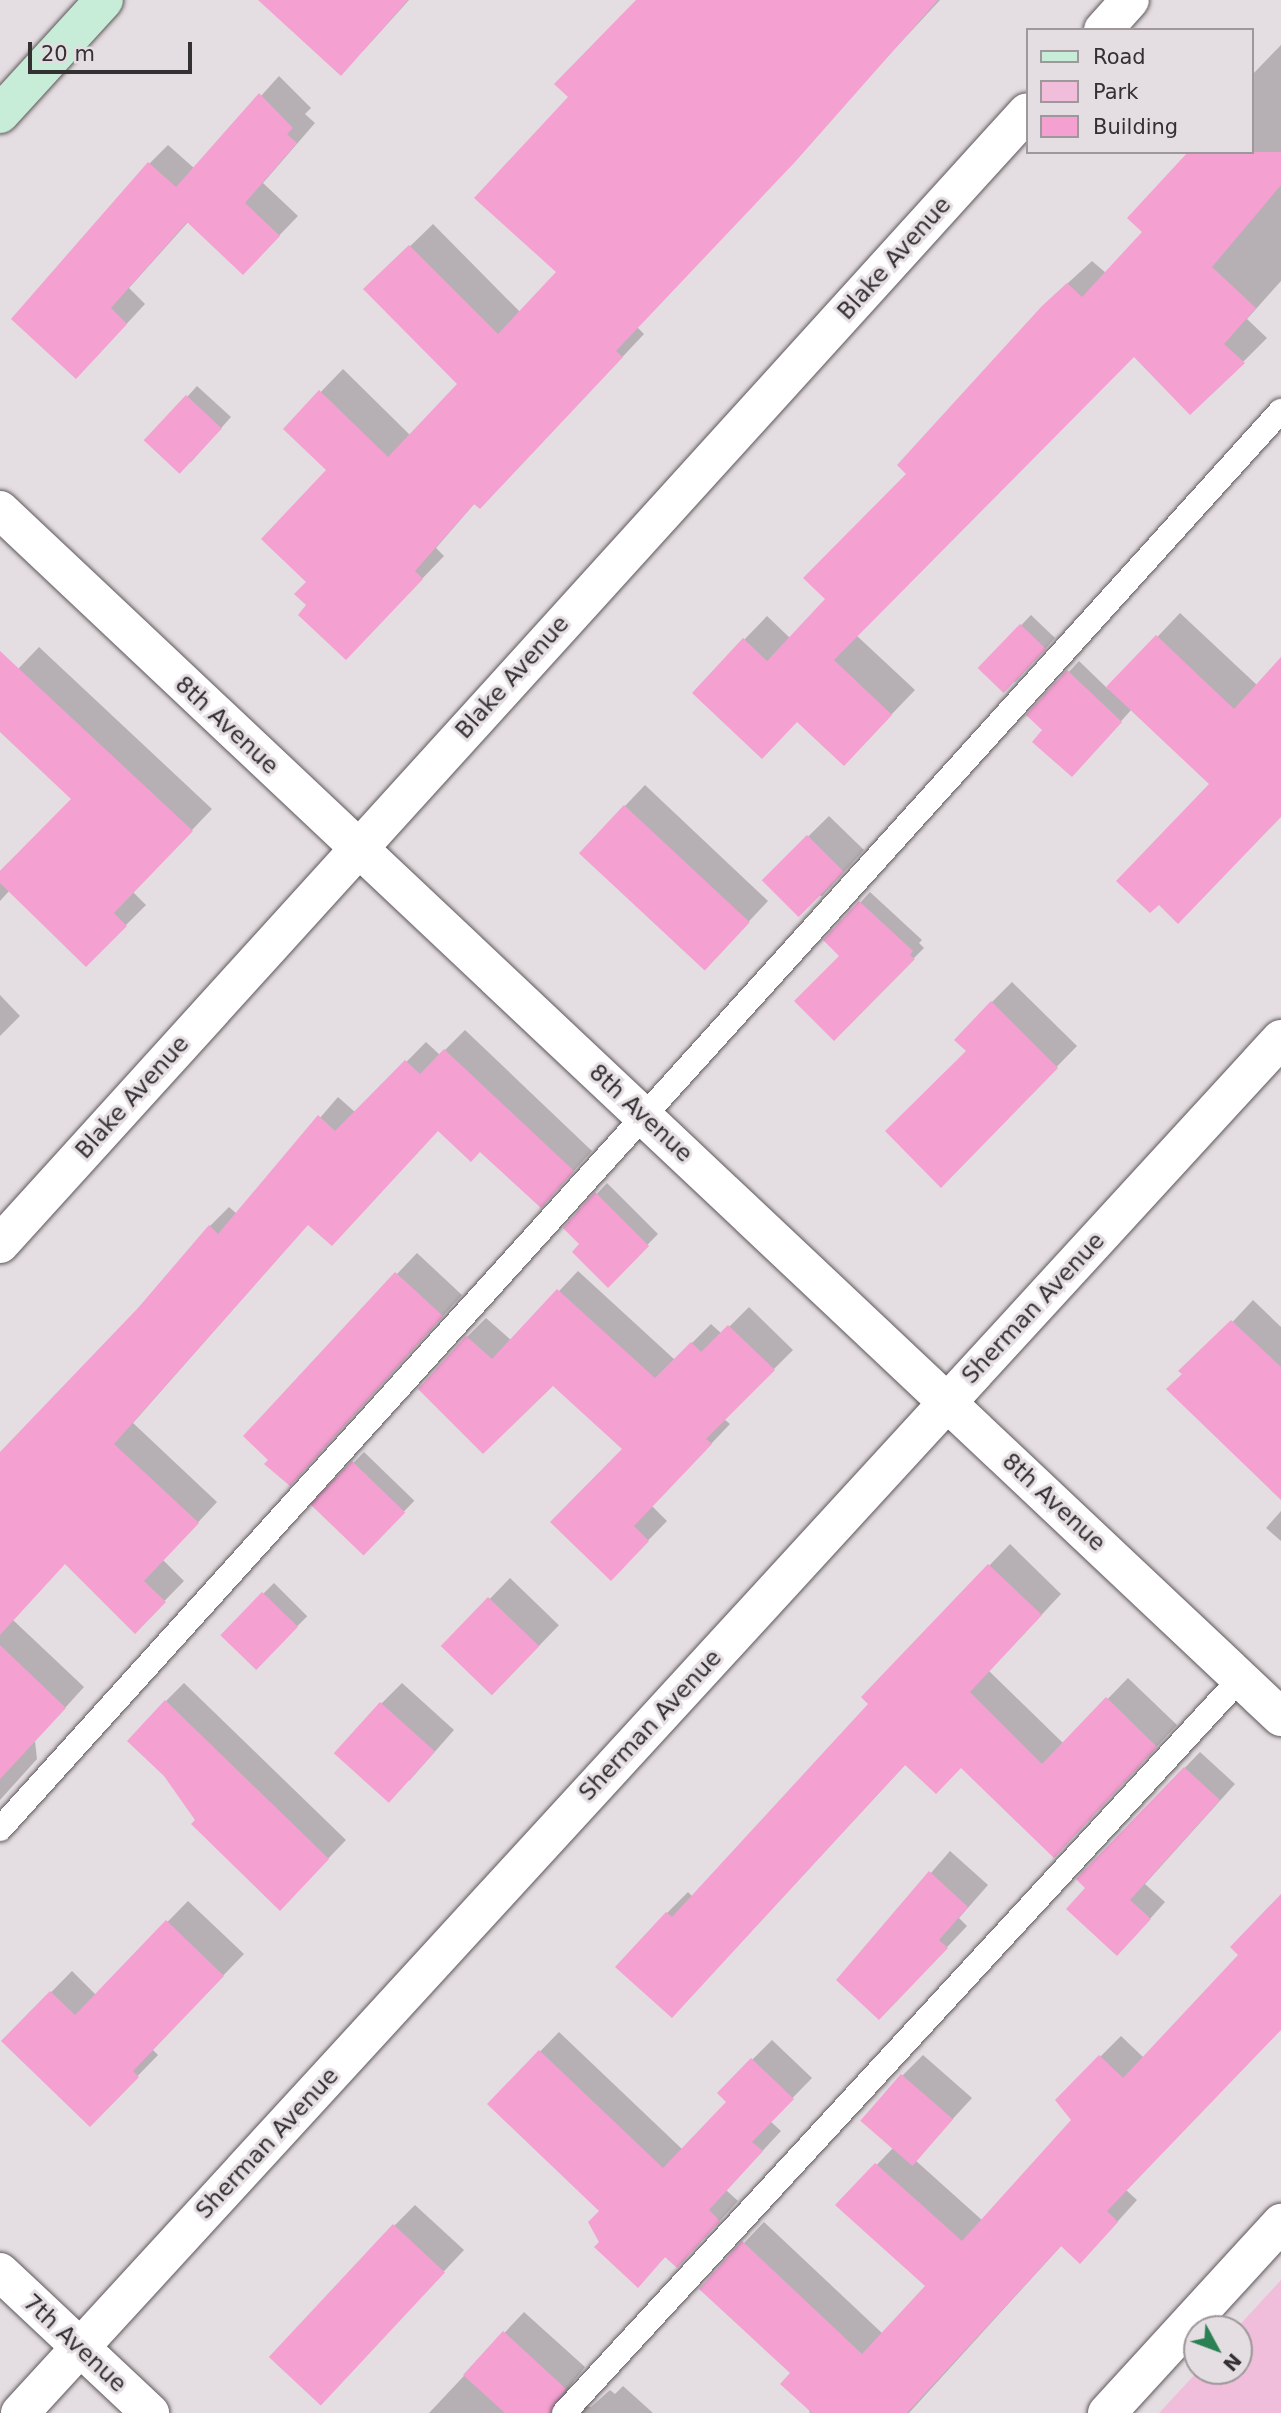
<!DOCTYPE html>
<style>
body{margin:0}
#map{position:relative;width:1281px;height:2413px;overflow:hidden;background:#e4dde1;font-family:"DejaVu Sans",sans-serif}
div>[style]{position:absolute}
.green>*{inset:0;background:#f0bdda}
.shadow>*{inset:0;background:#0003;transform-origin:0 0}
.building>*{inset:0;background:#f4a0d1;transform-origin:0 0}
.roads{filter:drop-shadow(0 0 2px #5d575a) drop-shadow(0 0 2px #5d575a)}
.lane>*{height:24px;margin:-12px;padding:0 12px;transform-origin:12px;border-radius:12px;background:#fff}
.street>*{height:38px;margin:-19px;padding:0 19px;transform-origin:19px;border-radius:19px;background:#fff}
.secondary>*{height:38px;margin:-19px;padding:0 19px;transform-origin:19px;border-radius:19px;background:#c7ecd8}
span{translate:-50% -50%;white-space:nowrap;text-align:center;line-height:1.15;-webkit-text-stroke:6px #e4dde1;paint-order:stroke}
.street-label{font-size:23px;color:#343132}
.legend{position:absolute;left:1026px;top:28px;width:228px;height:126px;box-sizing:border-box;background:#e4dde1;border:2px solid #9e989b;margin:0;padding:9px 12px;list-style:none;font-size:21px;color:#343132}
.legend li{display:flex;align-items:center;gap:14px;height:35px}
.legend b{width:35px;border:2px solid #9e989b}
.north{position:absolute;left:1183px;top:2315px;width:70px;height:70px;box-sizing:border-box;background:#e4dde1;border:2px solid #9e989b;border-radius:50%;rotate:131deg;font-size:19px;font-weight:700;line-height:28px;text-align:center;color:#343132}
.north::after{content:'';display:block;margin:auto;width:24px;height:32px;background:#2c8154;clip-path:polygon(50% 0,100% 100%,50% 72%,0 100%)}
.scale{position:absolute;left:28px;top:42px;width:164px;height:32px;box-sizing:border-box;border:4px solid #343132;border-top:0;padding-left:9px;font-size:21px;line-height:24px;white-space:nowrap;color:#343132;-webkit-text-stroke:5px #e4dde1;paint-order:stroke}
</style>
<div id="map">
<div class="green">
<div style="clip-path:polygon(1281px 2280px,1281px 2413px,1159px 2413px,1198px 2371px,1239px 2371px,1236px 2329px)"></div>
</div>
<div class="shadow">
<div style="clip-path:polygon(297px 0,409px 0,363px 51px)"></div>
<div style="clip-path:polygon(639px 0,940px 0,637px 327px,644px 334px,502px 485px,475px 503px,436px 548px,444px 556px,368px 635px,308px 605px,329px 470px,285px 429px,343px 369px,411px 436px,459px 384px,366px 289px,433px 224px,521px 313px,559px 272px,570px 97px)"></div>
<div style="clip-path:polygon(1281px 45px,1281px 281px,1247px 319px,1267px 338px,1243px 362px,1135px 354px,856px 635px,915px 690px,844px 764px,744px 640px,767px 616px,790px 638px,827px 599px,909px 474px,1068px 283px,1092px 261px,1106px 273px,1251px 152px,1251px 76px)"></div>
<div style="clip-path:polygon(279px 76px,311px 108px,305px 114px,315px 123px,263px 183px,298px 216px,243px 273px,189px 221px,129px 288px,145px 304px,95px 358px,149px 164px,168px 145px,195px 169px)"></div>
<div style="clip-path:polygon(197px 386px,231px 417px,191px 462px,147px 441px)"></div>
<div style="clip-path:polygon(1180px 613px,1258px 686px,1281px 661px,1281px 814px,1212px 784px,1132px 709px,1082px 765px,1029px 715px,1079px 661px,1108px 689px)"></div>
<div style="clip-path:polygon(1031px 615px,1055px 638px,1015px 682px,980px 668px)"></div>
<div style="clip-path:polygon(39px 647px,212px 809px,133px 892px,146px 905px,86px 965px,10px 890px,0 901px,0 871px,74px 798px,0 730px,0 688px)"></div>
<div style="clip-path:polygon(645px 785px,768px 901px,724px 948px,580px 853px)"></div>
<div style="clip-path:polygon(829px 816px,864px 850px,822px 896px,764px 880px)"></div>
<div style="clip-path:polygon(870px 892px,922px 940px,919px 943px,924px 948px,834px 1038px,841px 956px,826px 940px)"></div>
<div style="clip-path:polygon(1012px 982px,1077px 1046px,941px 1185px,968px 1051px,992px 1002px)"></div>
<div style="clip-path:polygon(0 995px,20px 1016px,0 1036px)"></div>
<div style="clip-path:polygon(465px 1030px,592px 1151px,560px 1186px,439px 1129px,309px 1223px,133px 1423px,217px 1502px,163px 1560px,184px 1581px,135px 1631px,66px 1562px,13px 1620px,84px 1687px,35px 1741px,37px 1759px,0 1800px,0 1455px,140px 1309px,210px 1226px,229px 1207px,237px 1214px,338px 1097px,356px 1113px,426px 1042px,440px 1055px)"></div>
<div style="clip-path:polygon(607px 1183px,658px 1234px,608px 1285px,582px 1244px,565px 1228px)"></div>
<div style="clip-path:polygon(417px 1253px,462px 1295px,310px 1463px,397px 1274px)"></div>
<div style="clip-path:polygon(578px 1271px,675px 1360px,711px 1324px,722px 1334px,749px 1307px,793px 1350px,724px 1419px,730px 1424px,652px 1506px,667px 1521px,630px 1559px,625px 1449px,553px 1383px,483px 1451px,467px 1337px,486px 1318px,512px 1341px)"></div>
<div style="clip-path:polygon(1253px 1300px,1281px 1327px,1281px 1399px,1184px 1374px)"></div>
<div style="left:364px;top:1452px;width:70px;height:73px;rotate:44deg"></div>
<div style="clip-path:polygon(1281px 1511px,1281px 1541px,1266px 1528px)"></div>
<div style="clip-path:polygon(1010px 1544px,1061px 1594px,989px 1671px,1064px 1744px,1128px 1678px,1177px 1725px,1054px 1856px,961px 1766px,906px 1764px,692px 1995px,667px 1913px,688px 1892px,693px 1897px,870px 1704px,863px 1697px)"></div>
<div style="left:510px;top:1578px;width:68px;height:95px;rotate:44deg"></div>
<div style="left:274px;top:1583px;width:47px;height:74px;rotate:45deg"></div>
<div style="clip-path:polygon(184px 1683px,346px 1840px,298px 1890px,197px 1820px,166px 1701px)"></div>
<div style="clip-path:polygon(402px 1683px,454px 1730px,409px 1781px,381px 1704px)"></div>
<div style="clip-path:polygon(1200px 1752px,1235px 1784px,1145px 1884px,1165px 1902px,1133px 1938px,1078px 1879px)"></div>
<div style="clip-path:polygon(950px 1851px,988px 1885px,959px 1918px,967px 1926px,900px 1997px,839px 1979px)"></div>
<div style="clip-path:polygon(1281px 1897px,1281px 2029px,1126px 2190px,1137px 2200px,1100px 2241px,1062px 2245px,909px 2413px,810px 2413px,744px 2243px,764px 2222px,883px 2334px,927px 2286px,838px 2205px,893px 2148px,862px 2120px,903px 2075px,923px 2055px,972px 2098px,915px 2160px,983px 2221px,1073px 2120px,1057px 2100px,1121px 2036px,1144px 2058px,1240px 1955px)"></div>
<div style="clip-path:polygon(188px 1901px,244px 1954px,152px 2049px,158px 2055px,90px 2125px,3px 2041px,72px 1971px,96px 1995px)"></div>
<div style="clip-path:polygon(559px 2032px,683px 2150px,728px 2102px,719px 2093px,772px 2040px,812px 2078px,770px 2121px,781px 2131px,726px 2190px,738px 2201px,696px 2247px,666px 2256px,638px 2285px,601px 2242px,601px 2211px,489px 2104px)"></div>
<div style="clip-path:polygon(415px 2205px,464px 2250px,340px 2382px,394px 2226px)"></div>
<div style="clip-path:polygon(524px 2312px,585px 2367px,569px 2387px,575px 2404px,591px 2407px,610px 2390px,615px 2394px,623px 2386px,653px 2413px,429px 2413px)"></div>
</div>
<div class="building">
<div style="clip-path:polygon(258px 0,408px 0,341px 76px)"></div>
<div style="clip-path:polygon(636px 0,938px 0,795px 162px,616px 351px,623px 357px,480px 509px,474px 504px,415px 571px,423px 579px,346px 660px,298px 615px,306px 605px,294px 594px,306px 582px,261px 539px,326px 470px,283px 429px,319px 390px,388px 457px,457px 384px,363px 289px,409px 245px,498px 334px,556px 272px,474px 198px,568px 97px,554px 84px)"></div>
<div style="clip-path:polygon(259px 93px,293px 128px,287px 134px,297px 143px,245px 203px,280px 236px,243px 275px,187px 222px,111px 308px,127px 324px,76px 379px,11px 319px,148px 162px,176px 187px)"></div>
<div style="clip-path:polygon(1188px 152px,1281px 152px,1281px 185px,1212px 267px,1256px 308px,1224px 344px,1245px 363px,1190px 415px,1134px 357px,834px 660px,892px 715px,844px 766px,797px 722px,762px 759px,692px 693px,743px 638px,767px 661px,825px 599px,803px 578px,906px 474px,897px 465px,1042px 306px,1067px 283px,1082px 297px,1142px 232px,1127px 218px)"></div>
<div style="left:186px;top:395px;width:49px;height:62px;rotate:43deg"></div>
<div style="left:1020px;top:624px;width:36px;height:61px;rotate:44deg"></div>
<div style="clip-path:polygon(1156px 635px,1234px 709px,1281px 657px,1281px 817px,1178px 924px,1159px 905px,1150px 913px,1116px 881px,1209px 784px,1106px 687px)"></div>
<div style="clip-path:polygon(0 651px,193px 831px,114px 913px,127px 926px,86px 967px,0 883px,0 871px,71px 799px,0 732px)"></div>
<div style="clip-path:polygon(1067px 670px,1122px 722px,1072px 777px,1032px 742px,1042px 730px,1026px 715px)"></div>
<div style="left:624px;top:805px;width:172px;height:66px;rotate:43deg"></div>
<div style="left:807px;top:835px;width:52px;height:64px;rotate:45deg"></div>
<div style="clip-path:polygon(859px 901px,913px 951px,910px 955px,915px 959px,834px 1041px,794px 1001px,839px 956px,823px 940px)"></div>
<div style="clip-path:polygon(991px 1001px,1058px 1068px,941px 1188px,885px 1131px,966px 1051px,954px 1040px)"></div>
<div style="clip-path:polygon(444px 1049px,574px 1171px,541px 1208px,480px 1152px,471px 1162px,438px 1131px,332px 1246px,308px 1225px,114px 1444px,199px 1523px,144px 1581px,166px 1602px,135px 1634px,65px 1564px,0 1635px,0 1452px,138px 1308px,209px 1225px,218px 1234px,318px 1115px,335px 1131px,405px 1060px,420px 1074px)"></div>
<div style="clip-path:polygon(595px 1192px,649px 1246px,608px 1288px,572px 1252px,579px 1244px,563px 1228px)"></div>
<div style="clip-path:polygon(395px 1272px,443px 1316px,290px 1486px,264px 1464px,268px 1460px,243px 1436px)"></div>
<div style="clip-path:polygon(557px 1289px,655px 1378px,691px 1342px,701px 1352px,728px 1325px,775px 1370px,706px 1439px,712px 1444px,634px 1526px,649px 1541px,611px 1581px,550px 1522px,622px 1449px,553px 1386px,483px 1454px,418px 1389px,466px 1336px,492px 1359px)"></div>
<div style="clip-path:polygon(1231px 1320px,1281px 1367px,1281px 1500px,1166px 1389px,1182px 1374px,1178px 1371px)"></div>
<div style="left:352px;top:1461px;width:74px;height:60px;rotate:44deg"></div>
<div style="clip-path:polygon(988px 1564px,1042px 1615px,970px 1692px,1042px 1764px,1106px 1697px,1157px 1747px,1054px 1858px,961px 1768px,936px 1794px,905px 1765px,672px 2018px,615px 1967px,666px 1912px,672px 1917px,868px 1704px,861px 1697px)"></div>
<div style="left:262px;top:1592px;width:50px;height:60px;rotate:44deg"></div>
<div style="left:488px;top:1597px;width:71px;height:68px;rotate:44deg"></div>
<div style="clip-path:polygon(0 1645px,66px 1708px,0 1779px)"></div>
<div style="clip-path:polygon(165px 1700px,329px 1859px,280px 1911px,191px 1824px,195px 1820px,164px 1776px,127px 1741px)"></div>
<div style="left:380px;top:1702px;width:74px;height:69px;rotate:42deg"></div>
<div style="clip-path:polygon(1184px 1767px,1220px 1800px,1130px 1900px,1151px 1919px,1117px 1956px,1066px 1909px,1085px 1888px,1076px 1879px)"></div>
<div style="clip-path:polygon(929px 1871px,968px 1907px,939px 1940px,948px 1948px,879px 2020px,836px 1980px)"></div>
<div style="clip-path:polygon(1281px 1894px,1281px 2030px,1107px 2211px,1118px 2222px,1080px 2264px,1061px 2246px,907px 2413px,812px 2413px,780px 2384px,790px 2373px,699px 2289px,742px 2241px,862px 2354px,925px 2286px,835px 2205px,875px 2163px,962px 2241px,1071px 2120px,1055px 2100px,1099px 2055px,1123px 2078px,1238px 1955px,1230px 1947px)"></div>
<div style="clip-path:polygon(166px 1920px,224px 1976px,133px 2071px,139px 2077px,90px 2127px,1px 2041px,50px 1991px,75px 2015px)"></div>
<div style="clip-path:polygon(539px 2050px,663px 2168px,726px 2102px,717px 2093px,751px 2058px,794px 2099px,752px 2142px,763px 2151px,709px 2210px,720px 2221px,677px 2268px,665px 2257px,638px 2288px,594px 2247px,599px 2242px,588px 2222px,599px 2211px,487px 2104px)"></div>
<div style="left:901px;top:2074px;width:69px;height:62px;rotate:41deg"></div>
<div style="left:393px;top:2224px;width:71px;height:182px;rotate:43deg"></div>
<div style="clip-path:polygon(503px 2331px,566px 2389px,550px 2413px,505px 2413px,463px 2375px)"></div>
</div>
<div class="roads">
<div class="lane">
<div style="left:0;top:1829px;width:1911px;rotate:-47.91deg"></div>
<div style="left:564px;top:2413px;width:998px;rotate:-47.36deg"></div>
</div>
<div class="street">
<div style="left:1103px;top:30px;width:40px;rotate:-48deg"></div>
<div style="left:0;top:510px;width:1760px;rotate:43.3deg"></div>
<div style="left:0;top:1244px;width:1528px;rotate:-47.78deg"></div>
<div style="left:0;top:2272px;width:206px;rotate:43.2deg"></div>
<div style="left:20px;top:2413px;width:1865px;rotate:-47.46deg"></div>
<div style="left:1107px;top:2413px;width:258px;rotate:-47.5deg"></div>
</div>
<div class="secondary">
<div style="left:0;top:114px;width:154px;rotate:-47.6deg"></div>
</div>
</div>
<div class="street-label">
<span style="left:894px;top:258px;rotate:-48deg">Blake Avenue</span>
<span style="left:512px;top:677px;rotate:-48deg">Blake Avenue</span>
<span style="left:227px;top:725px;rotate:43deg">8th Avenue</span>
<span style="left:132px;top:1097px;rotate:-48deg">Blake Avenue</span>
<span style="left:641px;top:1113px;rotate:43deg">8th Avenue</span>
<span style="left:1033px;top:1308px;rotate:-47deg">Sherman Avenue</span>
<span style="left:1054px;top:1502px;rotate:43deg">8th Avenue</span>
<span style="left:650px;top:1725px;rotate:-47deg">Sherman Avenue</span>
<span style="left:267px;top:2143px;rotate:-47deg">Sherman Avenue</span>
<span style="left:75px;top:2343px;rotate:43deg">7th Avenue</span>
</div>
<ul class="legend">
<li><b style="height:9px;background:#c7ecd8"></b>Road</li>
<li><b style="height:19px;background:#f0bdda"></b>Park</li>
<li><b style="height:19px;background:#f4a0d1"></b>Building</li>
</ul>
<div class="north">N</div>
<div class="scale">20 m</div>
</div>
